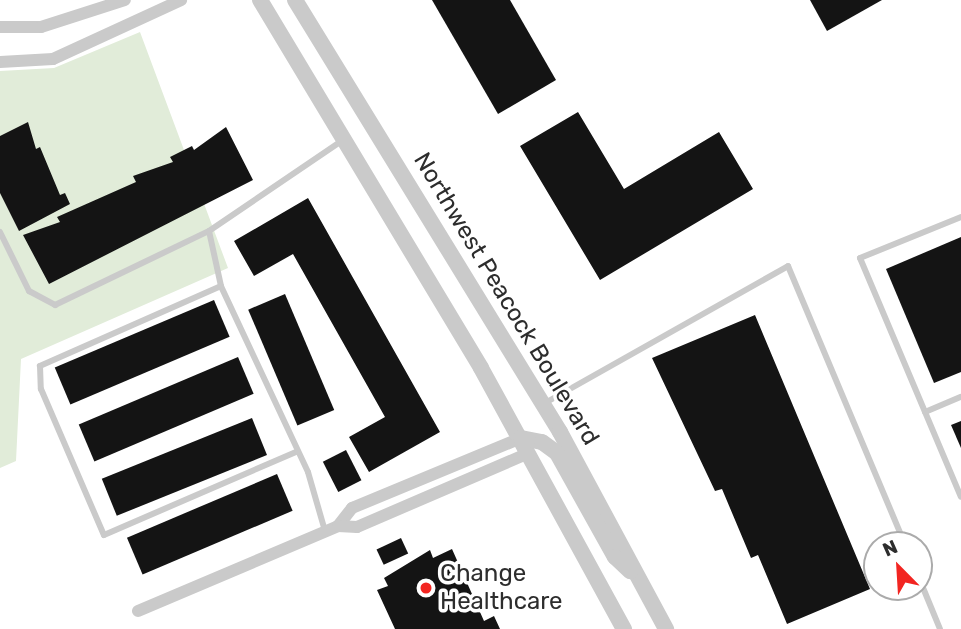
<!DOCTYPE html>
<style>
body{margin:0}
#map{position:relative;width:961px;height:629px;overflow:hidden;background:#fff;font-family:Rubik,sans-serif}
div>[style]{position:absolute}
.green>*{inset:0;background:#e1ecd9}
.building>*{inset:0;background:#141414;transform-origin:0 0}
.service>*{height:6px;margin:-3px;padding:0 3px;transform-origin:3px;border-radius:3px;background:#cacaca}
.minor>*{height:12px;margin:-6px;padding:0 6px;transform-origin:6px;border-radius:6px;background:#cacaca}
.tertiary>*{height:16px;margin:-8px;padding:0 8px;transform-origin:8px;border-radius:8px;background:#cacaca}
.dots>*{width:19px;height:19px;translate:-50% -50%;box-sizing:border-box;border:4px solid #fff;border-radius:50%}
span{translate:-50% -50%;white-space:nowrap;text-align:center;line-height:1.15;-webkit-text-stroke:7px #fff;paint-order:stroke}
.street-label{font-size:24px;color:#2d2d2d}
.poi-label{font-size:24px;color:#2d2d2d}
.left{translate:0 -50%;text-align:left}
.north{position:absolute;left:863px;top:531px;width:70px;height:70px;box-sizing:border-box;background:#fff;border:2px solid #ababab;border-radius:50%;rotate:336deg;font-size:19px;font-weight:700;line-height:28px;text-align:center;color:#2d2d2d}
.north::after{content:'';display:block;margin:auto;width:24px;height:32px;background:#f22521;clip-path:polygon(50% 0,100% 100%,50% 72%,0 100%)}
</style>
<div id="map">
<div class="green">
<div style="clip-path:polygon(140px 32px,228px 268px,21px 359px,16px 461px,0 468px,0 71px,54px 68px)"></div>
</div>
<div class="building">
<div style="clip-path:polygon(432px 0,510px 0,556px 80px,498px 114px)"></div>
<div style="clip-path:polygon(810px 0,882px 0,827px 31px)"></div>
<div style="clip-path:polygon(578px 112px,624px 189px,719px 132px,753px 189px,600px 280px,520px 146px)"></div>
<div style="clip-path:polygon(28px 122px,36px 149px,40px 147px,60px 195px,65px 193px,70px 204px,19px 231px,0 193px,0 136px)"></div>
<div style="clip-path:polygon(226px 127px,253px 180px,49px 284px,23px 235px,60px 222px,57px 217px,136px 182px,133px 176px,173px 162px,170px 157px,192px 146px,194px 150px)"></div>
<div style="clip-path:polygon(308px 198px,440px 432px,369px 472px,349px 437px,385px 417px,293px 254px,254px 276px,234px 241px)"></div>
<div style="clip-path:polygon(961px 237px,961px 372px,934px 383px,886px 269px)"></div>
<div style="left:285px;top:294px;width:126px;height:40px;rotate:67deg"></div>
<div style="left:214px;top:300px;width:40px;height:173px;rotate:67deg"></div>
<div style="clip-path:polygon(755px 315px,870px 589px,787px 624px,758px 555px,751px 558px,722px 489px,715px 491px,652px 358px)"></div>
<div style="left:238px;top:357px;width:40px;height:173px;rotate:67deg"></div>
<div style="left:252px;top:418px;width:40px;height:162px;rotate:68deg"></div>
<div style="clip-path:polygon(961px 421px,961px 448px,951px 425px)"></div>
<div style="left:346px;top:450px;width:34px;height:26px;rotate:63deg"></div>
<div style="left:277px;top:474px;width:40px;height:163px;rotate:67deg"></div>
<div style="left:401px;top:538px;width:17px;height:27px;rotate:65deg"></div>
<div style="clip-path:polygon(452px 549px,484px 621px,494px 616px,500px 629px,395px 629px,377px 590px,388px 586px,384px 578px,430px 550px,433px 558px)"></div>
</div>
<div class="service">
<div style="left:961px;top:217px;width:109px;rotate:157.9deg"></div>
<div style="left:860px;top:258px;width:259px;rotate:67.1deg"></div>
<div style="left:0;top:232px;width:66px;rotate:63.8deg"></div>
<div style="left:29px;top:291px;width:30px;rotate:28deg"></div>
<div style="left:55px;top:305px;width:171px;rotate:-25.7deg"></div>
<div style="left:221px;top:286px;width:198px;rotate:156.2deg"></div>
<div style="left:40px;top:366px;width:23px;rotate:88deg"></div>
<div style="left:41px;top:389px;width:159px;rotate:66.7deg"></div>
<div style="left:104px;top:535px;width:211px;rotate:-23.4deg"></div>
<div style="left:545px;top:403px;width:279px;rotate:-29.4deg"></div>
<div style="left:788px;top:266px;width:303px;rotate:67.2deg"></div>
<div style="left:925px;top:412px;width:39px;rotate:-23deg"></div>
<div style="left:325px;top:531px;width:61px;rotate:-106.1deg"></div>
<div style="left:308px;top:472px;width:205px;rotate:-115.1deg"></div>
<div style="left:221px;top:286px;width:56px;rotate:-102.3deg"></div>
<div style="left:209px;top:231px;width:162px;rotate:-34.2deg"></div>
<div style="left:919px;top:578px;width:55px;rotate:67.6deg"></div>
</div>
<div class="minor">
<div style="left:0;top:27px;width:41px"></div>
<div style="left:41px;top:27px;width:88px;rotate:-17.8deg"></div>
<div style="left:0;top:62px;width:53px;rotate:-3.2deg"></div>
<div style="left:53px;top:59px;width:141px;rotate:-24.7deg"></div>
<div style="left:338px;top:526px;width:23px;rotate:-52deg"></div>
<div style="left:352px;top:508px;width:183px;rotate:-22.5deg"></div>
<div style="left:138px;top:611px;width:217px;rotate:-23deg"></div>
<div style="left:338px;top:526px;width:19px;rotate:3deg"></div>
<div style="left:357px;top:527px;width:187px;rotate:-23.3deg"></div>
</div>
<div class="tertiary">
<div style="left:260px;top:0;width:429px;rotate:59deg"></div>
<div style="left:481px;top:368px;width:298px;rotate:61.3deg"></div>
<div style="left:295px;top:0;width:507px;rotate:58.47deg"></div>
<div style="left:560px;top:432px;width:224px;rotate:61.7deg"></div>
<div style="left:521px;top:438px;width:21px;rotate:11deg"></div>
<div style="left:542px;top:442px;width:19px;rotate:36deg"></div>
<div style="left:557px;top:453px;width:119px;rotate:60.9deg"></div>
<div style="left:615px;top:557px;width:21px;rotate:43deg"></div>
</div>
<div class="dots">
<div style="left:426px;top:588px;background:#f22521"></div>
</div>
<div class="street-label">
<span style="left:506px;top:299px;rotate:59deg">Northwest Peacock Boulevard</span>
</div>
<div class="poi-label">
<span class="left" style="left:440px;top:588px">Change<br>Healthcare</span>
</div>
<div class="north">N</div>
</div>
